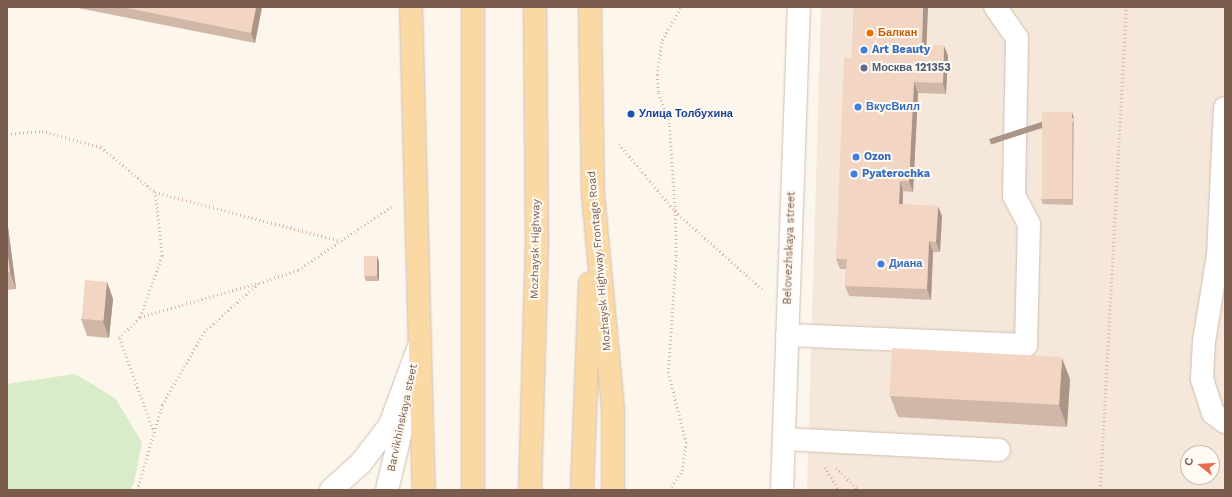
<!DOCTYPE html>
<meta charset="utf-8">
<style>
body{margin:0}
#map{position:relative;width:1232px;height:497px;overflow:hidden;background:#fdf6ec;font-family:"Work Sans",sans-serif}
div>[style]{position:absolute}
.residential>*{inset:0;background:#f5e8da}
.green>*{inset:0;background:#d8ecc9}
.path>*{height:2.5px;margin-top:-1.25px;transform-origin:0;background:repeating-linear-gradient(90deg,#d9b8a5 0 1px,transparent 0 4px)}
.roads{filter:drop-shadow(0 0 1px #d1beb0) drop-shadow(0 0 1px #d1beb0)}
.minor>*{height:22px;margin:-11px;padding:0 11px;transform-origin:11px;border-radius:11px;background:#fff}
.major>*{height:22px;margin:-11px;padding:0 11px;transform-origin:11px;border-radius:11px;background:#fbd9a5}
.wall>*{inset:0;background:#d1b7a8}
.shaded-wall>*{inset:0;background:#aa9588;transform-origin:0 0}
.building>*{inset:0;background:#f3d5c3;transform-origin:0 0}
.dots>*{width:11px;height:11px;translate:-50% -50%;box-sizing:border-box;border:2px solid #fffaf3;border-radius:50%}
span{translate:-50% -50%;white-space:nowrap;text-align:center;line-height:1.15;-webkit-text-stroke:4px #fffaf3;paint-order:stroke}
.food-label{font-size:11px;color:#c56008;font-weight:700}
.left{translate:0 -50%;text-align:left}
.shop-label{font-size:11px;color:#366cbe;font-weight:700}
.service-label{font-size:11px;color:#4e5e75;font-weight:700}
.transit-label{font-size:11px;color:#164399;font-weight:700}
.street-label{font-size:11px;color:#7a5c4d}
.frame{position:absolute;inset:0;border:8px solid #7a5c4d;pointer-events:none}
.north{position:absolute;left:1180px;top:445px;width:40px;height:40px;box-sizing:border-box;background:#fffaf3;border:1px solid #cabbb1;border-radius:50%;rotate:287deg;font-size:11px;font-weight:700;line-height:16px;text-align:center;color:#7a5c4d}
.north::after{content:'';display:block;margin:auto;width:14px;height:18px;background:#e76f51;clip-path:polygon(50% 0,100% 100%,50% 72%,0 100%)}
</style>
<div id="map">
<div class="residential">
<div style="clip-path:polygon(evenodd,821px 7px,1225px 7px,1225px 490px,807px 490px,821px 7px,1188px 453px,1212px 453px,1212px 477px,1188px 477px,1188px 453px)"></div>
</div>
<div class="green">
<div style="clip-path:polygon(75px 374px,115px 398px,142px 442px,134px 483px,130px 490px,7px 490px,7px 384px)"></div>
</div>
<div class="path">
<div style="left:7px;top:134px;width:35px;rotate:-5deg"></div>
<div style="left:42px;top:131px;width:61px;rotate:15.2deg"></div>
<div style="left:101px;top:147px;width:70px;rotate:39.8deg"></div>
<div style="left:155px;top:192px;width:191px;rotate:14.8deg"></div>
<div style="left:619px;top:144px;width:87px;rotate:50.1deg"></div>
<div style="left:675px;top:211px;width:87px;rotate:-93.9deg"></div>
<div style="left:669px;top:124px;width:34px;rotate:-109deg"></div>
<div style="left:658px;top:92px;width:17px;rotate:-93deg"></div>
<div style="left:657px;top:75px;width:35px;rotate:-82deg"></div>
<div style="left:662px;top:40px;width:38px;rotate:-60deg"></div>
<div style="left:675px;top:211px;width:118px;rotate:41.9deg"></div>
<div style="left:140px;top:317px;width:65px;rotate:-70.2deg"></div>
<div style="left:162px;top:256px;width:64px;rotate:-96.2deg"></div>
<div style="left:154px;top:433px;width:101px;rotate:-110.2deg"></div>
<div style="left:119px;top:338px;width:30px;rotate:-45deg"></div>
<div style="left:140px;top:317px;width:123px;rotate:-16.1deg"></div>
<div style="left:825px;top:467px;width:27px;rotate:59deg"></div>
<div style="left:836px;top:468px;width:31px;rotate:45deg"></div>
<div style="left:137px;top:490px;width:89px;rotate:-73.6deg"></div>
<div style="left:162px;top:405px;width:84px;rotate:-60.1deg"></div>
<div style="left:204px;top:332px;width:74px;rotate:-41.7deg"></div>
<div style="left:259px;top:283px;width:41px;rotate:-18.4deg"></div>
<div style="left:298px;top:270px;width:114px;rotate:-34.2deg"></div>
<div style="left:669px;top:490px;width:23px;rotate:-56deg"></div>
<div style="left:682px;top:471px;width:28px;rotate:-82deg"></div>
<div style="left:686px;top:443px;width:72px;rotate:-104.4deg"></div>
<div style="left:668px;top:373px;width:117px;rotate:-86.1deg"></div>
<div style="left:676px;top:256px;width:45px;rotate:-91.3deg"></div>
<div style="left:1100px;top:490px;width:484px;rotate:-86.9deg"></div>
</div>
<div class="roads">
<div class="minor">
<div style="left:1225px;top:108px;width:147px;rotate:92.7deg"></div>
<div style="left:1218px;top:255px;width:87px;rotate:99.2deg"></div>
<div style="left:1204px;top:341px;width:38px;rotate:93deg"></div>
<div style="left:1202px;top:379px;width:36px;rotate:72deg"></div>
<div style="left:1213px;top:413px;width:15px;rotate:37deg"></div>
<div style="left:787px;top:335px;width:239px;rotate:2.4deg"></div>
<div style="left:1026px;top:345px;width:121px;rotate:-88.6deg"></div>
<div style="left:1029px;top:224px;width:32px;rotate:-118deg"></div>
<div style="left:1014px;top:196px;width:158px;rotate:-88.9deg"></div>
<div style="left:1017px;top:38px;width:38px;rotate:-125deg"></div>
<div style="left:784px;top:439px;width:215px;rotate:2.9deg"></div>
<div style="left:331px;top:490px;width:40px;rotate:-42deg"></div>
<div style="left:361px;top:463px;width:48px;rotate:-52.7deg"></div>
<div style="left:390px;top:425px;width:84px;rotate:-69.8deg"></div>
<div style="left:387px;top:490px;width:86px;rotate:-76.6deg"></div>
<div style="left:782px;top:490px;width:483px;rotate:-88deg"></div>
</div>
<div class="major">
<div style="left:411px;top:7px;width:483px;rotate:88.5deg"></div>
<div style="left:590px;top:7px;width:187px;rotate:89.1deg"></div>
<div style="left:593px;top:194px;width:215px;rotate:84.7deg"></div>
<div style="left:613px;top:408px;width:82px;rotate:90deg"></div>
<div style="left:473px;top:490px;width:483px;rotate:-90deg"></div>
<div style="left:530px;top:490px;width:246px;rotate:-88.4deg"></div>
<div style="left:537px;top:244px;width:237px;rotate:-90.5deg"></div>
<div style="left:582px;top:490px;width:207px;rotate:-87.8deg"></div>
</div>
</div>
<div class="wall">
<div style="clip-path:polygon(73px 7px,262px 7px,255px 43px)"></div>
<div style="clip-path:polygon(854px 7px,928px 7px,926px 45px,944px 46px,948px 56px,946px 94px,918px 93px,913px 192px,903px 191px,903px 204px,942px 216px,940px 252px,933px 252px,931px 300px,849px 296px,845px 286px,846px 269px,840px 269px,836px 259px,852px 58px)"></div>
<div style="clip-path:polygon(1074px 118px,1073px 205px,1043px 204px,1041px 199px)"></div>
<div style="clip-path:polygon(7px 219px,16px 289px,7px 290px)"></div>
<div style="clip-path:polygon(377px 256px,379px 262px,379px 281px,366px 281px,364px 276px)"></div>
<div style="clip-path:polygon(107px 282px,113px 299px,109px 338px,87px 336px,81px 319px)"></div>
<div style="clip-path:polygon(1070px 379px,1067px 427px,898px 417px,890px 396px)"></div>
</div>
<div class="shaded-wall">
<div style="clip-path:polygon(256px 7px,262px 7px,255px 43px,251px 33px)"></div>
<div style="clip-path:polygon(923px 7px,928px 7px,926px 55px,922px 45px)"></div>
<div style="clip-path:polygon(944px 46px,948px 56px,946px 94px,943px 83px)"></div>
<div style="clip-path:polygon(914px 82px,918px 93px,913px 192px,909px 181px)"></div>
<div style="left:1072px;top:112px;width:6px;height:87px;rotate:72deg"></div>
<div style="clip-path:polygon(900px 181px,903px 191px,902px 214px,899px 204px)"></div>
<div style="clip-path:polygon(938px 206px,942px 216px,940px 252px,936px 242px)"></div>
<div style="clip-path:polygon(7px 219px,16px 289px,10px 272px,7px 249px)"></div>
<div style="clip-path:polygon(929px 241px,933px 252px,931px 300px,927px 289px)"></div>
<div style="clip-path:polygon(377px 256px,379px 262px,379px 281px,377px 276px)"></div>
<div style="clip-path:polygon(107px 282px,113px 299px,109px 338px,103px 321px)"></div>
<div style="clip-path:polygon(1062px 358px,1070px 379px,1067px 427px,1059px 405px)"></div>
</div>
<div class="building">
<div style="clip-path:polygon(122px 7px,256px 7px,251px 33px)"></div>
<div style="clip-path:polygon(854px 7px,923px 7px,922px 45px,944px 46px,943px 83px,914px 82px,909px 181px,900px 181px,899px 204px,938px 206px,936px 242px,929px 241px,927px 289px,845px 286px,847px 259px,836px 259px,844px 57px,852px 58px)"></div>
<div style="left:1042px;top:112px;width:30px;height:87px"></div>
<div style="clip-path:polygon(7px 249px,10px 272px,7px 272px)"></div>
<div style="left:377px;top:256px;width:20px;height:13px;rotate:90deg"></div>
<div style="left:85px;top:280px;width:22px;height:39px;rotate:5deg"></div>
<div style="left:892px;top:348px;width:170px;height:48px;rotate:3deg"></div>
</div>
<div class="dots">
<div style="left:870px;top:33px;background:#e8710a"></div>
<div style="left:864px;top:50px;background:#3f7fe0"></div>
<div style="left:864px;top:68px;background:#5c6f8a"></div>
<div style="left:858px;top:107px;background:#3f7fe0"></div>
<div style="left:631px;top:114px;background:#1a4fb4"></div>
<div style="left:856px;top:157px;background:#3f7fe0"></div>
<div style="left:854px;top:174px;background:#3f7fe0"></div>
<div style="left:881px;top:264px;background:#3f7fe0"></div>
</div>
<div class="food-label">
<span class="left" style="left:878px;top:33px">Балкан</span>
</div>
<div class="shop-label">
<span class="left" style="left:872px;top:50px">Art Beauty</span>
<span class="left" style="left:866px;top:107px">ВкусВилл</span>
<span class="left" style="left:864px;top:157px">Ozon</span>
<span class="left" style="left:862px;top:174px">Pyaterochka</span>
<span class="left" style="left:889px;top:264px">Диана</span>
</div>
<div class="service-label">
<span class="left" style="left:872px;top:68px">Москва 121353</span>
</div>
<div class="transit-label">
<span class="left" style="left:639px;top:114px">Улица Толбухина</span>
</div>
<div class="street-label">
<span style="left:790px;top:248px;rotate:-88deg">Belovezhskaya street</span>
<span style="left:536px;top:249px;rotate:-89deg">Mozhaysk Highway</span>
<span style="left:600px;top:261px;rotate:-95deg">Mozhaysk Highway Frontage Road</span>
<span style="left:403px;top:418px;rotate:-78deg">Barvikhinskaya steet</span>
</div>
<div class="frame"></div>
<div class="north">С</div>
</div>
